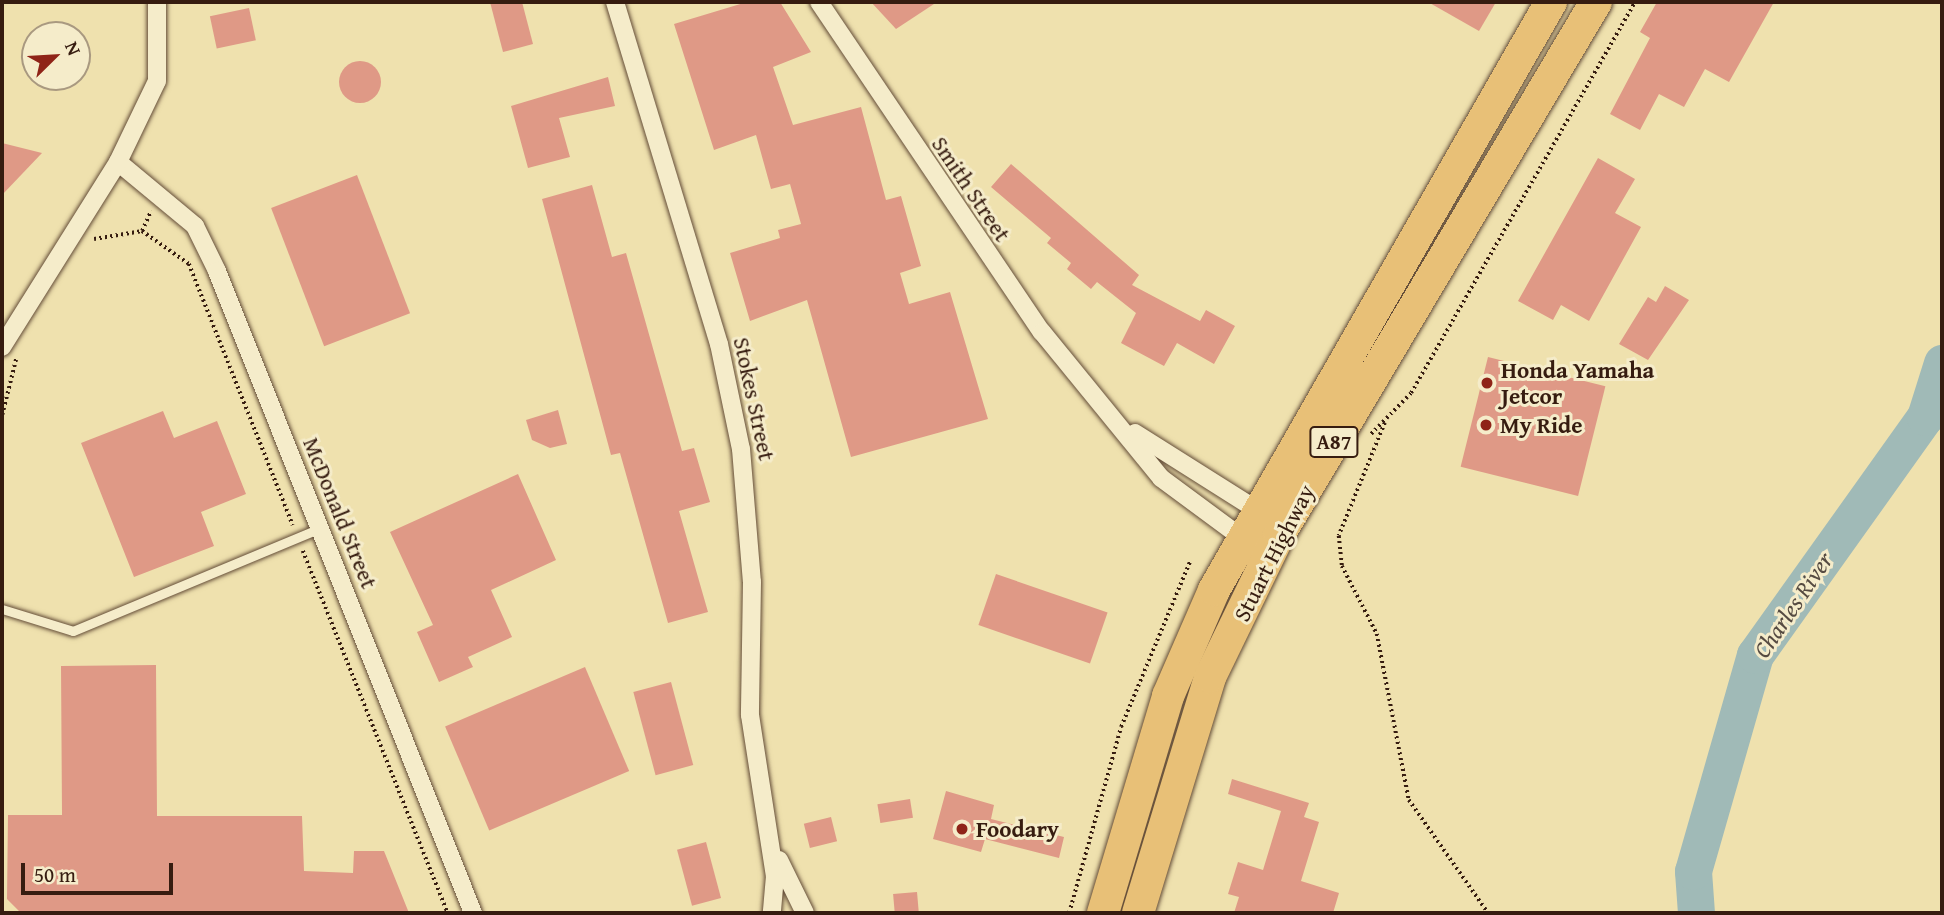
<!DOCTYPE html>
<style>
body{margin:0}
#map{position:relative;width:1944px;height:915px;overflow:hidden;background:#efe1ae;font-family:"Gentium Book Plus",serif}
div>[style]{position:absolute}
.river>*{height:37px;margin:-18.5px;padding:0 18.5px;transform-origin:18.5px;border-radius:18.5px;background:#a0bab7}
.building>*{inset:0;background:#df9986;transform-origin:0 0}
.round{border-radius:50%}
.path>*{height:3.5px;margin-top:-1.75px;transform-origin:0;background:repeating-linear-gradient(90deg,#361c10 0 2px,transparent 0 5.5px)}
.roads{filter:drop-shadow(0 0 2px #644d38) drop-shadow(0 0 2px #644d38)}
.lane>*{height:9px;margin:-4.5px;padding:0 4.5px;transform-origin:4.5px;border-radius:4.5px;background:#f5ecca}
.street>*{height:18px;margin:-9px;padding:0 9px;transform-origin:9px;border-radius:9px;background:#f5ecca}
.highway>*{height:32px;margin:-16px;padding:0 16px;transform-origin:16px;border-radius:16px;background:#e8c077}
.dots>*{width:19px;height:19px;translate:-50% -50%;box-sizing:border-box;border:4px solid #f5ecca;border-radius:50%}
span{translate:-50% -50%;white-space:nowrap;text-align:center;line-height:1.15;-webkit-text-stroke:6px #f5ecca;paint-order:stroke}
.shield-label span{padding:2px 5px;background:#f5ecca;border:2px solid;border-radius:5px;-webkit-text-stroke-width:0}
.shield-label{font-size:21px;color:#361c10;font-weight:700}
.street-label{font-size:23px;color:#361c10}
.poi-label{font-size:23px;color:#361c10;font-weight:700}
.left{translate:0 -50%;text-align:left}
.water-label{font-size:24px;color:#564b42;font-style:italic}
.frame{position:absolute;inset:0;border:4px solid #361c10;pointer-events:none}
.north{position:absolute;left:21px;top:21px;width:70px;height:70px;box-sizing:border-box;background:#f5ecca;border:2px solid #a99980;border-radius:50%;rotate:66deg;font-size:19px;font-weight:700;line-height:28px;text-align:center;color:#361c10}
.north::after{content:'';display:block;margin:auto;width:24px;height:32px;background:#8f2418;clip-path:polygon(50% 0,100% 100%,50% 72%,0 100%)}
.scale{position:absolute;left:21px;top:863px;width:152px;height:32px;box-sizing:border-box;border:4px solid #361c10;border-top:0;padding-left:9px;font-size:21px;line-height:24px;white-space:nowrap;color:#361c10;-webkit-text-stroke:5px #f5ecca;paint-order:stroke}
</style>
<div id="map">
<div class="river">
<div style="left:1696px;top:913px;width:42px;rotate:-94.1deg"></div>
<div style="left:1693px;top:871px;width:225px;rotate:-74deg"></div>
<div style="left:1755px;top:655px;width:292px;rotate:-54.5deg"></div>
<div style="left:1925px;top:417px;width:57px;rotate:-72.5deg"></div>
</div>
<div class="building">
<div style="clip-path:polygon(490px 2px,522px 2px,533px 44px,503px 52px)"></div>
<div style="clip-path:polygon(747px 2px,780px 2px,811px 52px,773px 67px,793px 125px,861px 107px,886px 200px,901px 196px,921px 266px,900px 273px,909px 304px,950px 292px,988px 419px,851px 457px,807px 300px,750px 321px,730px 253px,780px 238px,778px 230px,801px 224px,790px 184px,771px 189px,756px 135px,714px 150px,674px 24px)"></div>
<div style="clip-path:polygon(871px 2px,937px 2px,896px 29px)"></div>
<div style="clip-path:polygon(1428px 2px,1496px 2px,1479px 31px)"></div>
<div style="clip-path:polygon(1657px 2px,1774px 2px,1729px 82px,1705px 69px,1684px 107px,1659px 94px,1640px 130px,1610px 114px,1650px 38px,1640px 32px)"></div>
<div style="left:249px;top:8px;width:33px;height:40px;rotate:78deg"></div>
<div class="round" style="left:339px;top:61px;width:42px;height:42px"></div>
<div style="clip-path:polygon(608px 77px,615px 106px,559px 118px,570px 157px,528px 168px,511px 106px)"></div>
<div style="clip-path:polygon(2px 143px,42px 153px,2px 195px)"></div>
<div style="clip-path:polygon(1598px 158px,1635px 179px,1615px 213px,1641px 227px,1589px 321px,1561px 305px,1553px 320px,1518px 301px)"></div>
<div style="clip-path:polygon(1011px 164px,1139px 275px,1132px 285px,1200px 321px,1206px 310px,1235px 326px,1214px 364px,1177px 343px,1164px 366px,1121px 343px,1136px 313px,1097px 282px,1091px 289px,1067px 269px,1071px 263px,1047px 243px,1051px 238px,991px 187px)"></div>
<div style="left:357px;top:175px;width:148px;height:92px;rotate:69deg"></div>
<div style="clip-path:polygon(592px 185px,612px 257px,626px 253px,682px 451px,694px 448px,710px 502px,679px 511px,708px 612px,668px 623px,620px 453px,611px 455px,542px 199px)"></div>
<div style="clip-path:polygon(1665px 286px,1689px 300px,1648px 360px,1619px 344px,1648px 297px,1656px 302px)"></div>
<div style="left:1488px;top:357px;width:121px;height:113px;rotate:14deg"></div>
<div style="clip-path:polygon(558px 410px,567px 444px,550px 448px,532px 440px,526px 420px)"></div>
<div style="clip-path:polygon(163px 411px,174px 438px,217px 421px,246px 494px,201px 512px,214px 546px,134px 577px,81px 443px)"></div>
<div style="clip-path:polygon(518px 474px,556px 560px,491px 590px,512px 637px,468px 657px,473px 667px,439px 682px,417px 632px,433px 625px,390px 532px)"></div>
<div style="left:996px;top:574px;width:118px;height:54px;rotate:19deg"></div>
<div style="clip-path:polygon(156px 665px,157px 816px,302px 816px,304px 871px,353px 873px,354px 851px,384px 851px,409px 913px,21px 913px,7px 899px,8px 815px,62px 815px,61px 666px)"></div>
<div style="left:585px;top:667px;width:113px;height:152px;rotate:67deg"></div>
<div style="left:671px;top:682px;width:86px;height:39px;rotate:75deg"></div>
<div style="clip-path:polygon(1232px 779px,1309px 803px,1304px 817px,1319px 822px,1301px 881px,1339px 893px,1333px 913px,1234px 913px,1239px 897px,1228px 894px,1238px 862px,1263px 870px,1281px 811px,1228px 794px)"></div>
<div style="clip-path:polygon(946px 791px,994px 805px,991px 819px,1064px 837px,1059px 858px,985px 839px,981px 852px,933px 839px)"></div>
<div style="left:910px;top:799px;width:19px;height:33px;rotate:81deg"></div>
<div style="left:831px;top:817px;width:25px;height:28px;rotate:76deg"></div>
<div style="left:706px;top:842px;width:58px;height:30px;rotate:75deg"></div>
<div style="left:917px;top:892px;width:21px;height:24px;rotate:85deg"></div>
</div>
<div class="path">
<div style="left:142px;top:231px;width:22px;rotate:-66deg"></div>
<div style="left:94px;top:239px;width:49px;rotate:-9.5deg"></div>
<div style="left:142px;top:231px;width:57px;rotate:35.1deg"></div>
<div style="left:189px;top:264px;width:281px;rotate:68.3deg"></div>
<div style="left:2px;top:415px;width:58px;rotate:-76deg"></div>
<div style="left:1385px;top:423px;width:122px;rotate:112.2deg"></div>
<div style="left:1339px;top:536px;width:30px;rotate:84deg"></div>
<div style="left:1342px;top:566px;width:76px;rotate:62.8deg"></div>
<div style="left:1377px;top:634px;width:169px;rotate:79.1deg"></div>
<div style="left:1409px;top:800px;width:138px;rotate:55deg"></div>
<div style="left:1371px;top:434px;width:57px;rotate:-45.7deg"></div>
<div style="left:1411px;top:393px;width:451px;rotate:-60.2deg"></div>
<div style="left:303px;top:551px;width:390px;rotate:68.2deg"></div>
<div style="left:1069px;top:913px;width:193px;rotate:-74.4deg"></div>
<div style="left:1121px;top:727px;width:180px;rotate:-67.4deg"></div>
</div>
<div class="roads">
<div class="lane">
<div style="left:2px;top:609px;width:74px;rotate:17.2deg"></div>
<div style="left:73px;top:631px;width:268px;rotate:-22.6deg"></div>
</div>
<div class="street">
<div style="left:615px;top:2px;width:357px;rotate:73.1deg"></div>
<div style="left:719px;top:344px;width:107px;rotate:78.2deg"></div>
<div style="left:741px;top:449px;width:133px;rotate:85.3deg"></div>
<div style="left:752px;top:582px;width:133px;rotate:90.9deg"></div>
<div style="left:750px;top:715px;width:163px;rotate:81.2deg"></div>
<div style="left:775px;top:876px;width:37px;rotate:95deg"></div>
<div style="left:819px;top:2px;width:398px;rotate:56deg"></div>
<div style="left:1042px;top:332px;width:188px;rotate:50.8deg"></div>
<div style="left:1161px;top:478px;width:101px;rotate:36.5deg"></div>
<div style="left:118px;top:162px;width:100px;rotate:39.7deg"></div>
<div style="left:195px;top:226px;width:50px;rotate:63.9deg"></div>
<div style="left:217px;top:271px;width:691px;rotate:68.26deg"></div>
<div style="left:2px;top:347px;width:218px;rotate:-57.9deg"></div>
<div style="left:118px;top:162px;width:90px;rotate:-64.3deg"></div>
<div style="left:157px;top:81px;width:79px;rotate:-90deg"></div>
<div style="left:1135px;top:433px;width:144px;rotate:32.3deg"></div>
<div style="left:779px;top:860px;width:59px;rotate:63.9deg"></div>
</div>
<div class="highway">
<div style="left:1103px;top:913px;width:227px;rotate:-73.3deg"></div>
<div style="left:1168px;top:696px;width:116px;rotate:-66.5deg"></div>
<div style="left:1214px;top:590px;width:678px;rotate:-60.18deg"></div>
<div style="left:1138px;top:913px;width:247px;rotate:-73deg"></div>
<div style="left:1210px;top:677px;width:158px;rotate:-64.1deg"></div>
<div style="left:1279px;top:535px;width:620px;rotate:-59.26deg"></div>
</div>
</div>
<div class="dots">
<div style="left:1487px;top:383px;background:#8f2418"></div>
<div style="left:1486px;top:425px;background:#8f2418"></div>
<div style="left:962px;top:829px;background:#8f2418"></div>
</div>
<div class="shield-label">
<span style="left:1334px;top:442px">A87</span>
</div>
<div class="street-label">
<span style="left:971px;top:189px;rotate:56deg">Smith Street</span>
<span style="left:754px;top:399px;rotate:78deg">Stokes Street</span>
<span style="left:340px;top:513px;rotate:68deg">McDonald Street</span>
<span style="left:1274px;top:553px;rotate:-63deg">Stuart Highway</span>
</div>
<div class="poi-label">
<span class="left" style="left:1501px;top:383px">Honda Yamaha<br>Jetcor</span>
<span class="left" style="left:1500px;top:425px">My Ride</span>
<span class="left" style="left:976px;top:829px">Foodary</span>
</div>
<div class="water-label">
<span style="left:1793px;top:605px;rotate:-56deg">Charles River</span>
</div>
<div class="frame"></div>
<div class="north">N</div>
<div class="scale">50 m</div>
</div>
